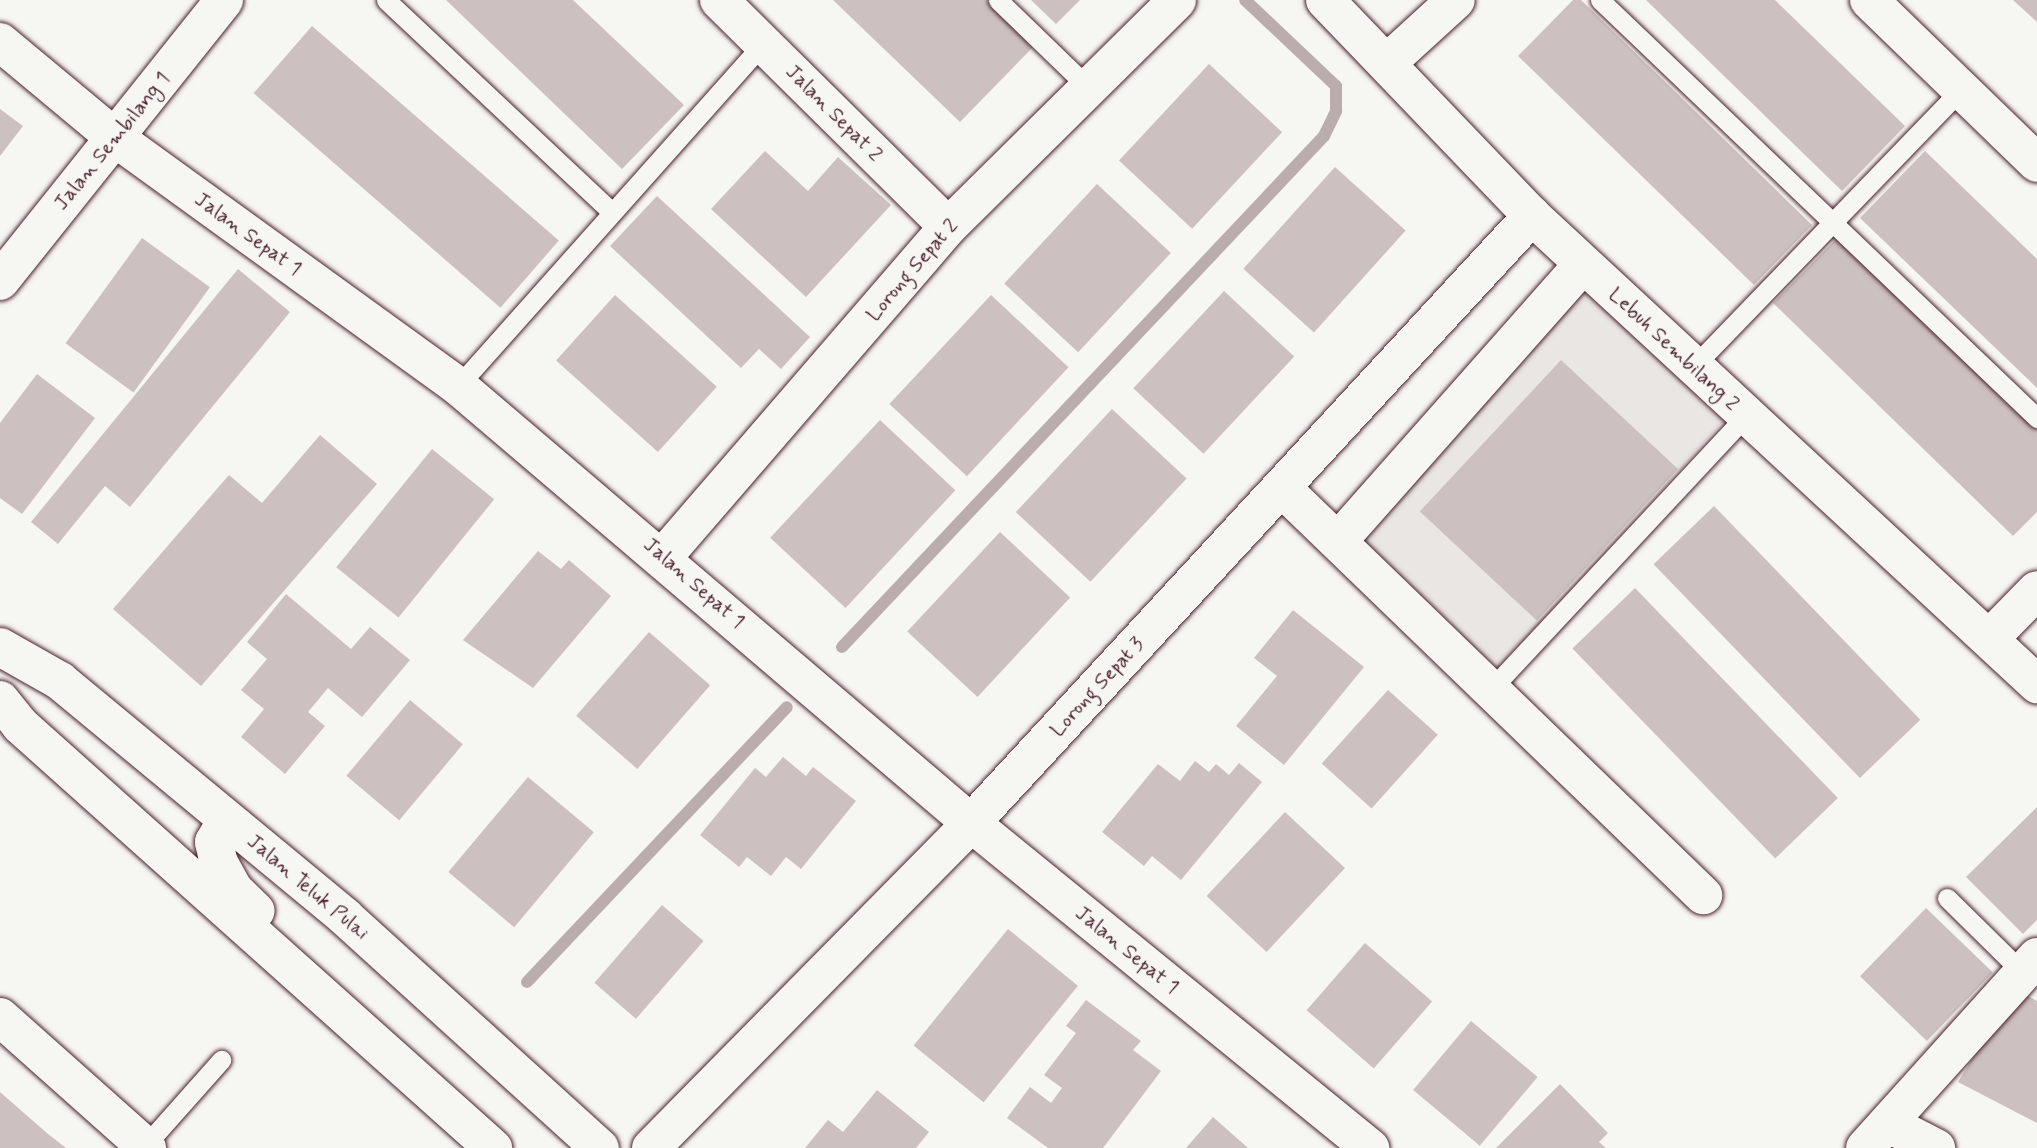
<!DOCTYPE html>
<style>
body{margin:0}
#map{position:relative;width:2037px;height:1148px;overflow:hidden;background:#f6f6f2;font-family:Mynerve,sans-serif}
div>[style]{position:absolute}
.built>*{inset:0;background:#e9e6e3;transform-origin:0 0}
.stream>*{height:12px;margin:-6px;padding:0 6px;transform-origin:6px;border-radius:6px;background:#bbadae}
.building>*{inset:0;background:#ccc1c0;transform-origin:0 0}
.roads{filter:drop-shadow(0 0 2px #4a1f2b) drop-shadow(0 0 2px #4a1f2b)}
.service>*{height:19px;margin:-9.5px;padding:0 9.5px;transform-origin:9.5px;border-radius:9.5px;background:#f6f6f2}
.minor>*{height:38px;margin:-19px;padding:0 19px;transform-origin:19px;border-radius:19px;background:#f6f6f2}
.secondary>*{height:38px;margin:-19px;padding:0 19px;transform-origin:19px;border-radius:19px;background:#f6f6f2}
span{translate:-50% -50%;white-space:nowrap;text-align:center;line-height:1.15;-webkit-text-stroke:5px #f6f6f2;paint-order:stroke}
.street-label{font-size:21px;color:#4a1f2b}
</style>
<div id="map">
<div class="built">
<div style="left:1581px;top:288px;width:195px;height:338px;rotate:42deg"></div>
</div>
<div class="stream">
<div style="left:842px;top:647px;width:702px;rotate:-46.67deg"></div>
<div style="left:1324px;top:136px;width:28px;rotate:-64deg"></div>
<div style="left:1336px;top:111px;width:25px;rotate:-90deg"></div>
<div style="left:1336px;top:86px;width:125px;rotate:-136.6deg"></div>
<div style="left:527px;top:982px;width:378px;rotate:-46.6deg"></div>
</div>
<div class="building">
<div style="clip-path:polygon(446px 0,573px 0,684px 105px,622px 169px)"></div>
<div style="clip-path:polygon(833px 0,987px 0,1034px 46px,960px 122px)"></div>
<div style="clip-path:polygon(1031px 0,1080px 0,1056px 24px)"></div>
<div style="clip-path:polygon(1573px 0,1581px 0,1812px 225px,1754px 285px,1518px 56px)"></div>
<div style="clip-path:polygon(1646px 0,1775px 0,1905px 126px,1842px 191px)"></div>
<div style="clip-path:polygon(2013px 0,2037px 0,2037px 22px)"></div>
<div style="left:312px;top:26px;width:327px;height:89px;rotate:41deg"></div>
<div style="left:1209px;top:64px;width:100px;height:132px;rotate:43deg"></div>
<div style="clip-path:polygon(0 109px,23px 126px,0 156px)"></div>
<div style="clip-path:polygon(765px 151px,808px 191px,838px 157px,891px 205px,806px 297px,711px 209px)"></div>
<div style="clip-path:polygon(1925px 151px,2037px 259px,2037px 388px,1860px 218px)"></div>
<div style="left:1335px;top:167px;width:95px;height:137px;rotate:42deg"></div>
<div style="left:1097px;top:184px;width:101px;height:136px;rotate:43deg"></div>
<div style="clip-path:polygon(657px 196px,810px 337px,781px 369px,759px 349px,741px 368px,610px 246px)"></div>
<div style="clip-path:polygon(1838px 237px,2037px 430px,2037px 512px,2013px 536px,1773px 303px)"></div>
<div style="left:142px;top:238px;width:84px;height:130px;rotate:36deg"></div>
<div style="clip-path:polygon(238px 269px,290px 312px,130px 507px,105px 486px,58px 544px,31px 522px)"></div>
<div style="left:1224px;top:291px;width:96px;height:133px;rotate:43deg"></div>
<div style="left:615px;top:295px;width:137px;height:88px;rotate:42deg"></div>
<div style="left:991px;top:295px;width:106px;height:149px;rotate:43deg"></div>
<div style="left:1561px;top:360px;width:160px;height:207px;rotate:43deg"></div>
<div style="clip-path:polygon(37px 374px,95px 418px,22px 514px,0 498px,0 423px)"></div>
<div style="left:1112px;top:409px;width:102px;height:141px;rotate:43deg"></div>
<div style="left:880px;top:420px;width:103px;height:161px;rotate:43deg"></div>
<div style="clip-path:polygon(320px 435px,377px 484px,201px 686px,113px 609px,229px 475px,262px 503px)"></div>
<div style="left:432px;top:449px;width:80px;height:152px;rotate:39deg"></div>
<div style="left:1714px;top:506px;width:297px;height:84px;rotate:46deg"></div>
<div style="left:1000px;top:532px;width:96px;height:136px;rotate:43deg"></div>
<div style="clip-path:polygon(538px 551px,561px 569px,569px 560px,611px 596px,533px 688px,463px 640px)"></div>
<div style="left:1635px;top:588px;width:292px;height:87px;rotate:46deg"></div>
<div style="clip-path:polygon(286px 594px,351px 649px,370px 627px,410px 660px,362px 717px,328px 688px,308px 712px,325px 726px,285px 774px,241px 737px,264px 709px,241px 690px,267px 659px,247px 642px)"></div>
<div style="clip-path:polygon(1293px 610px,1364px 667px,1284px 765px,1236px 726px,1277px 676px,1254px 658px)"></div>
<div style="left:649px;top:632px;width:81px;height:111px;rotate:41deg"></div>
<div style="left:1388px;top:690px;width:67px;height:99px;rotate:42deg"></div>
<div style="left:410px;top:700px;width:69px;height:99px;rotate:40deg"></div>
<div style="clip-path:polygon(783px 757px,806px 776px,813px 767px,856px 801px,801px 869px,786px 857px,771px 876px,747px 857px,739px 867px,700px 835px,755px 768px,766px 777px)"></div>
<div style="clip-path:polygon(1195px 761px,1209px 772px,1216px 764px,1229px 775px,1239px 763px,1262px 782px,1181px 880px,1152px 856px,1144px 866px,1102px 832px,1158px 764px,1180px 781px)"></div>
<div style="left:528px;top:777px;width:86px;height:124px;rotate:40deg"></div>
<div style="clip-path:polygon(2037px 807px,2037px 920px,2023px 934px,1966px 877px)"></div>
<div style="left:1285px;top:812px;width:82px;height:115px;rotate:43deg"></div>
<div style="left:662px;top:905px;width:55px;height:103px;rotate:41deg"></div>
<div style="left:1926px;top:908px;width:93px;height:95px;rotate:44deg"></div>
<div style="left:1008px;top:929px;width:90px;height:150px;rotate:39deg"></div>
<div style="left:1365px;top:943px;width:89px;height:89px;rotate:41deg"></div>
<div style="clip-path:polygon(2015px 989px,2037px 1001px,2037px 1123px,1958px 1082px)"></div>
<div style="clip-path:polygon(1086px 1000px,1141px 1041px,1133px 1050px,1161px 1071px,1103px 1148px,1048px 1148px,1007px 1118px,1030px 1087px,1051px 1103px,1062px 1088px,1044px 1075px,1076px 1033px,1066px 1026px)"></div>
<div style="left:1471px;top:1021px;width:87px;height:90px;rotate:40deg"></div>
<div style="clip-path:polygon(1560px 1084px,1608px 1133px,1599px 1142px,1606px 1148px,1496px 1148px)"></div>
<div style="clip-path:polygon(877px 1090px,929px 1132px,916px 1148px,805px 1148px,828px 1120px,843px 1132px)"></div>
<div style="clip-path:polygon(0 1092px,48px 1134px,66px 1148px,0 1148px)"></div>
<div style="clip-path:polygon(1213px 1117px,1248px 1148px,1186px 1148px)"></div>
</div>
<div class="roads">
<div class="service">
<div style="left:386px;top:0;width:310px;rotate:43.2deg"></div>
<div style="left:998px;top:0;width:128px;rotate:44.1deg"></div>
<div style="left:1600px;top:0;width:605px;rotate:43.73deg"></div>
<div style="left:1693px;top:367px;width:386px;rotate:-46deg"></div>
<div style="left:458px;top:386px;width:460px;rotate:-48.3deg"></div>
<div style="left:1492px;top:688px;width:372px;rotate:-47deg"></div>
<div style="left:1947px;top:898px;width:111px;rotate:44.6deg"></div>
<div style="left:143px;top:1148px;width:118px;rotate:-48.4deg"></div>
</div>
<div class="minor">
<div style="left:719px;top:0;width:322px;rotate:44.7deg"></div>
<div style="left:1325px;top:0;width:299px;rotate:46.2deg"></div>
<div style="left:1532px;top:216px;width:689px;rotate:42.82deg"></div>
<div style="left:1869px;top:0;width:234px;rotate:44.1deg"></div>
<div style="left:0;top:42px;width:148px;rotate:39.8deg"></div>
<div style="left:114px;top:137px;width:425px;rotate:35.9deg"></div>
<div style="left:458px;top:386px;width:674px;rotate:40.43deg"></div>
<div style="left:971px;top:823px;width:515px;rotate:39.16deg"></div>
<div style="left:1387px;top:63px;width:93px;rotate:-42.4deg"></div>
<div style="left:0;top:281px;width:359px;rotate:-51.4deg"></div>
<div style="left:1282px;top:488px;width:586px;rotate:44.03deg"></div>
<div style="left:1339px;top:540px;width:367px;rotate:-48.5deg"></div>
<div style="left:664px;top:556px;width:435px;rotate:-49.2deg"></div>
<div style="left:948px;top:227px;width:322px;rotate:-44.7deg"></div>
<div style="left:1990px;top:638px;width:67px;rotate:-45.6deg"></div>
<div style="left:0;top:1017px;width:197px;rotate:41.7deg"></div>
<div style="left:1889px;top:1124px;width:53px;rotate:27.1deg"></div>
<div style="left:651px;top:1148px;width:456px;rotate:-45.4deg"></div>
<div style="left:971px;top:823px;width:827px;rotate:-47.26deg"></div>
<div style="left:1865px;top:1148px;width:257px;rotate:-48deg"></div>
</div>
<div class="secondary">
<div style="left:0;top:647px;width:69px;rotate:29.5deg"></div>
<div style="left:60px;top:681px;width:370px;rotate:39.6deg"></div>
<div style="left:345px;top:917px;width:344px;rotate:42.2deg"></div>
<div style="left:0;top:700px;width:32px;rotate:51deg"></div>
<div style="left:20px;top:725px;width:635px;rotate:41.81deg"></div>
<div style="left:236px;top:827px;width:15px;rotate:169deg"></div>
<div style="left:221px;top:830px;width:14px;rotate:120deg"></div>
<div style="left:214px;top:842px;width:22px;rotate:77deg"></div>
<div style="left:219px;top:863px;width:31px;rotate:61deg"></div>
<div style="left:234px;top:890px;width:30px;rotate:44deg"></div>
</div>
</div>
<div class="street-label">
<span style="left:834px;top:113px;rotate:45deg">Jalan Sepat 2</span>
<span style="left:112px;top:141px;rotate:-51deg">Jalan Sembilang 1</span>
<span style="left:248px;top:234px;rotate:36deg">Jalan Sepat 1</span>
<span style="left:912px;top:270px;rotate:-49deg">Lorong Sepat 2</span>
<span style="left:1674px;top:349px;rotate:43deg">Lebuh Sembilang 2</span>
<span style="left:694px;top:583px;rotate:41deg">Jalan Sepat 1</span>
<span style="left:1097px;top:687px;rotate:-47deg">Lorong Sepat 3</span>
<span style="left:308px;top:887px;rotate:40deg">Jalan Teluk Pulai</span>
<span style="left:1127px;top:950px;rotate:39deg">Jalan Sepat 1</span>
</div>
</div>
